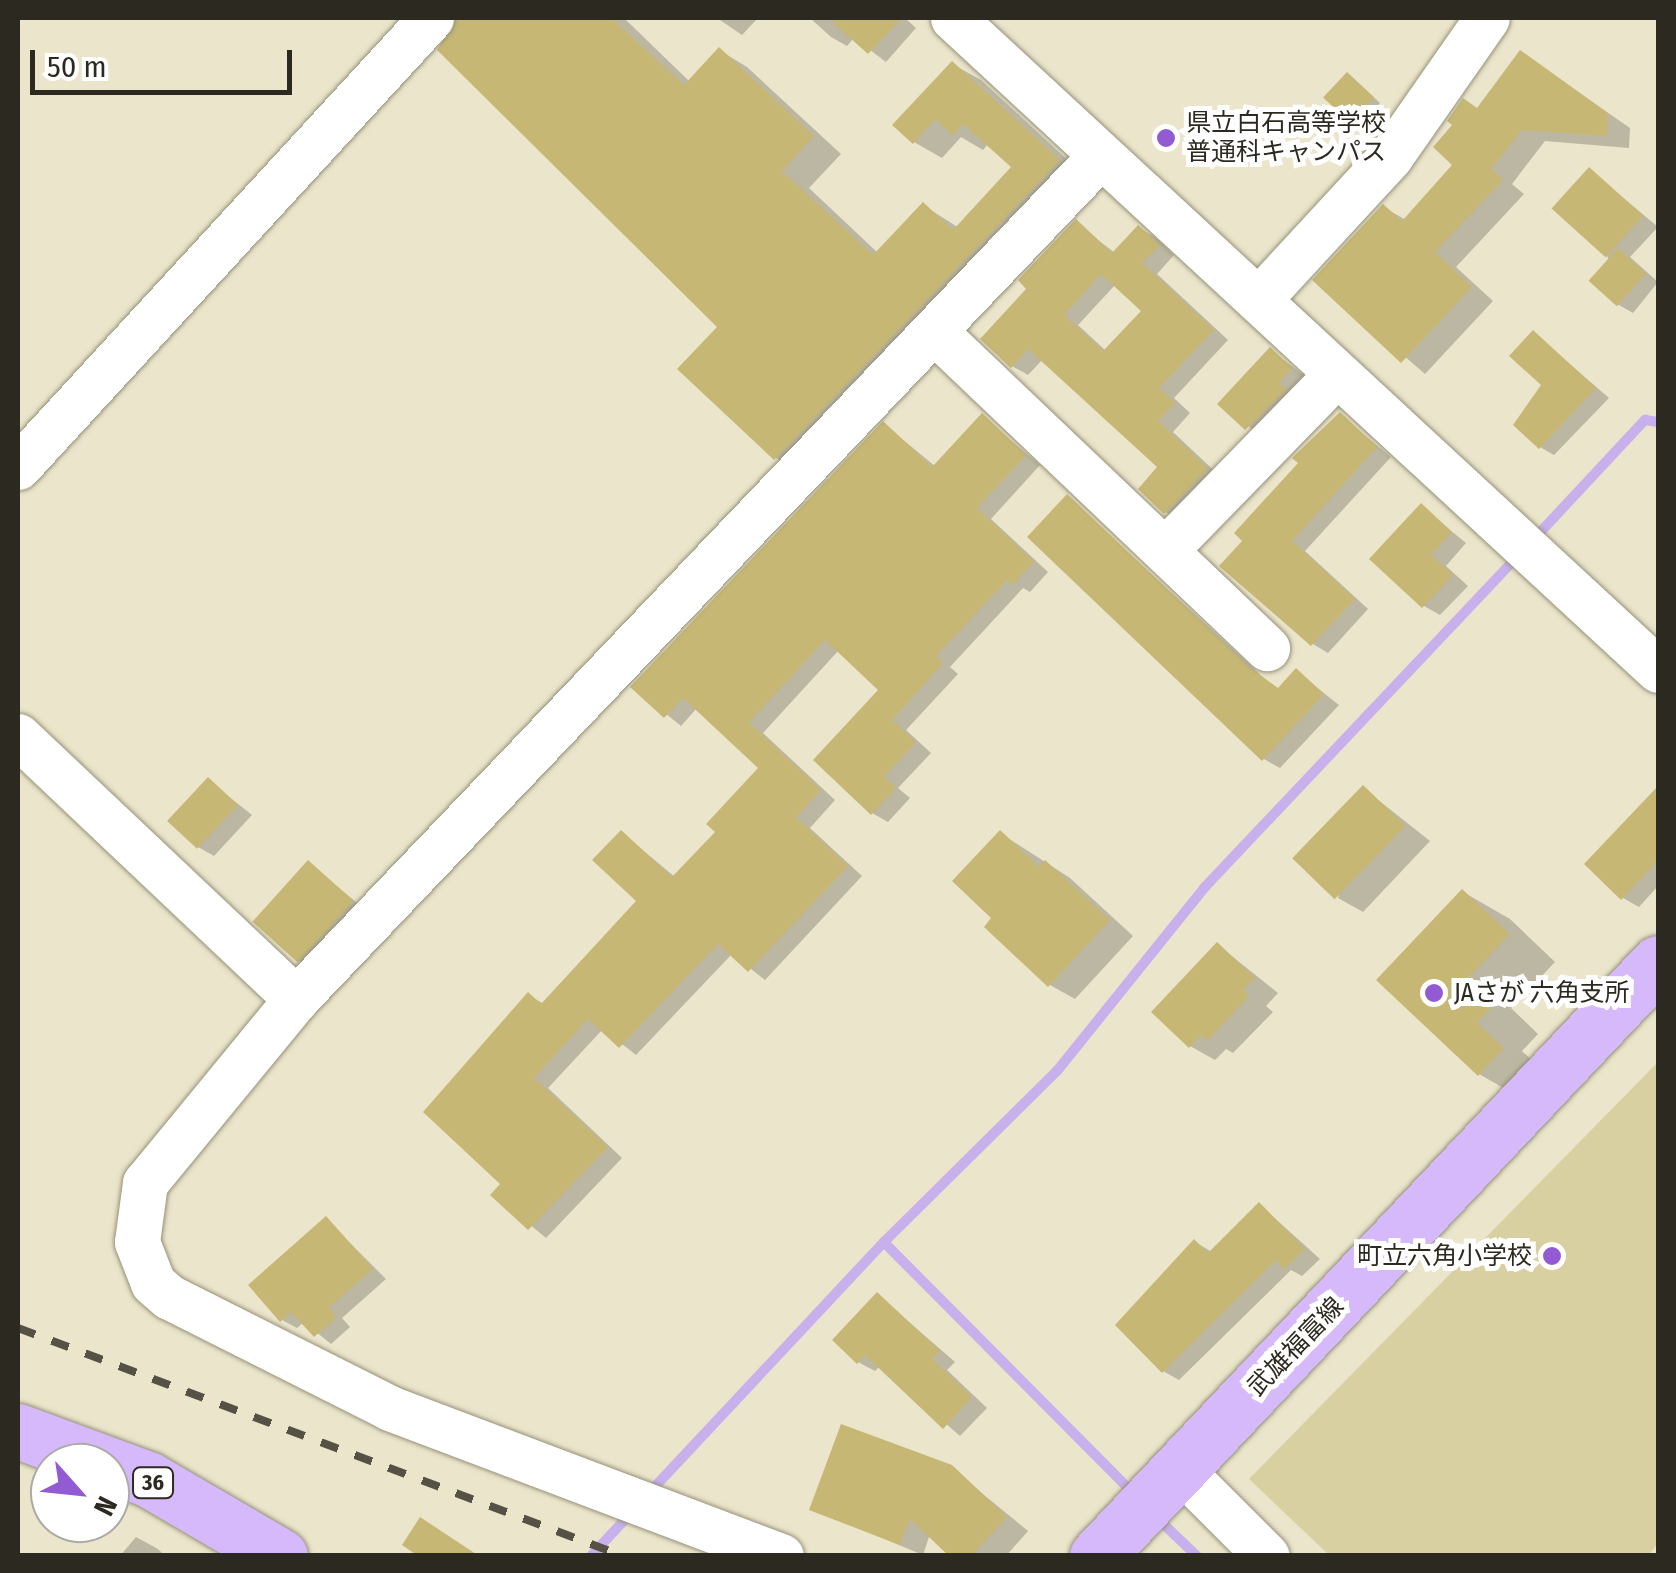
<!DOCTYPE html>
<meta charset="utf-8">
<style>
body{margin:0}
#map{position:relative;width:1676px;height:1573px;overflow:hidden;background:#eae5cb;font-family:"Fira Sans Condensed","Noto Sans JP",sans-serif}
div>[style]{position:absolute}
.green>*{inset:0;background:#d9d0a2}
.shadow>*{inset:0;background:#0003}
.stream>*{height:10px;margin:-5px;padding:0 5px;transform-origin:5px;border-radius:5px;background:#c8b0ed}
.building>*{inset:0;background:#c6b874;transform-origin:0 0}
.roads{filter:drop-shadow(0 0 2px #969179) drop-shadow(0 0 2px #969179)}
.minor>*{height:45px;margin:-22.5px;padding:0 22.5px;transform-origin:22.5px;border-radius:22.5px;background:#fff}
.major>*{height:55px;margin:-27.5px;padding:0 27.5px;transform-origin:27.5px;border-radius:27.5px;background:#d6b9fb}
.rail>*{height:8px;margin-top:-4px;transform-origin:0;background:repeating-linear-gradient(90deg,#555245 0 18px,transparent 0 36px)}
.dots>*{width:28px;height:28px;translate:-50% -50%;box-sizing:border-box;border:5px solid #fff;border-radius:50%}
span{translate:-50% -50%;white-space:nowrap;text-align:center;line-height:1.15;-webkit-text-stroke:10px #fff;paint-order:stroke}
.shield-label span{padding:2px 8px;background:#fff;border:2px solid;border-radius:8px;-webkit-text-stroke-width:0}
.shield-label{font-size:22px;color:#2c2a20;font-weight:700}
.poi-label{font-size:25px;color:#2c2a20}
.left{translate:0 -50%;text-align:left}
.right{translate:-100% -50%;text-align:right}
.street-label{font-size:25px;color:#2c2a20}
.frame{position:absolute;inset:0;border:20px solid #2c2a20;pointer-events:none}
.north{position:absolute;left:30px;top:1443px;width:100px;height:100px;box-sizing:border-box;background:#fff;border:2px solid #abaaa6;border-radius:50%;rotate:117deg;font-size:28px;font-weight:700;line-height:40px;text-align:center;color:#2c2a20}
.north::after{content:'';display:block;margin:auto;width:35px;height:45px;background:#935bd3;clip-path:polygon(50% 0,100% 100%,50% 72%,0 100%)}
.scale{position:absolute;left:30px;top:50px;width:262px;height:45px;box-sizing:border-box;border:5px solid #2c2a20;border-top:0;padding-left:12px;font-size:30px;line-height:35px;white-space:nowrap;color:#2c2a20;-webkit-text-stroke:8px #fff;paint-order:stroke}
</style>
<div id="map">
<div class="green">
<div style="clip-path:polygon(1658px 1062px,1658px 1543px,1648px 1556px,1329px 1555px,1249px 1479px)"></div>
</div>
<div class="shadow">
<div style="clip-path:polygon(459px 18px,624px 18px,690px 82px,719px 50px,747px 67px,841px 154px,809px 188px,878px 253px,923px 205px,959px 228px,1015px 167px,989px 143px,983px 150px,961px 137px,942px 158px,914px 142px,952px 64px,981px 80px,1087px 178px,804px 474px,776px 458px,720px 327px,459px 25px)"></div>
<div style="clip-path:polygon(717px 18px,758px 18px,742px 35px)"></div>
<div style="clip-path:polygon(810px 18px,905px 18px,916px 28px,886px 62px,854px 38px,847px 46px,831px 37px)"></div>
<div style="clip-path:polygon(1521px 53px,1630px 128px,1629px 148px,1545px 141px,1512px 184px,1524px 194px,1456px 267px,1493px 301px,1425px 374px,1316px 280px,1383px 207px,1406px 220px,1456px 165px,1478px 109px)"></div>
<div style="clip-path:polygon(1354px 79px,1380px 103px,1360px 125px,1352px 120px)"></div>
<div style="clip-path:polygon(1590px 170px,1658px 227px,1630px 257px,1658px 282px,1633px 313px,1617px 304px)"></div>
<div style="clip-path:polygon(evenodd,1076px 223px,1115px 253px,1139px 228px,1155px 237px,1174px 255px,1157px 274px,1228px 340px,1174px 398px,1190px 413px,1173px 432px,1223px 479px,1182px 521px,1165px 512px,1161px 467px,1043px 359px,1028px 375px,1012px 366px,1030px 288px,1076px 223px,1116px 284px,1144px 310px,1106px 351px,1078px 325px,1116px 284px)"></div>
<div style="clip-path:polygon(1534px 333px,1609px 398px,1554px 455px,1540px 447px,1544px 385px)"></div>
<div style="clip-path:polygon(1271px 350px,1307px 378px,1263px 438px,1221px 404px)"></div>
<div style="clip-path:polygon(1340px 415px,1391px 457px,1305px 551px,1368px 609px,1328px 653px,1313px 644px,1246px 540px)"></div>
<div style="clip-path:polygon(982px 416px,1040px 465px,991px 519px,1048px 572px,1030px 592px,1023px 588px,950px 667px,958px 674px,906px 730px,931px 753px,898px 788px,910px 798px,888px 822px,872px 813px,882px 689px,839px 650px,763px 733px,835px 800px,810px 828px,862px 876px,765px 980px,732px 954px,636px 1055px,603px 1029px,548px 1088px,622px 1158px,546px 1238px,494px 1195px,504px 1184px,528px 995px,544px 1004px,639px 900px,622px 833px,675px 877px,718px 831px,761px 768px,697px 708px,681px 726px,633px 687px,884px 424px,936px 467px)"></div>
<div style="clip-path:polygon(1068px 497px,1265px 679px,1279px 690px,1296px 671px,1339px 705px,1280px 768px,1264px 759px)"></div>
<div style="clip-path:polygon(1421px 506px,1466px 543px,1446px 566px,1468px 586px,1440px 615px,1424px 606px)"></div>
<div style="clip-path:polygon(208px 780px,252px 815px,214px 856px,198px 847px)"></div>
<div style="clip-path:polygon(1363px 788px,1430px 841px,1363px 912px,1338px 898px)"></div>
<div style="clip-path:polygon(1653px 795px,1658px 798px,1658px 886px,1639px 907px,1623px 898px)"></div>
<div style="clip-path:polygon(1000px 833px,1070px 878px,1133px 936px,1075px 999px,1050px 985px,995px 918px)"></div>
<div style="clip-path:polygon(309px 863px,368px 912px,313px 969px,297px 960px)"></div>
<div style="clip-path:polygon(1463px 892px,1510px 919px,1555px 962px,1511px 1008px,1538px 1034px,1522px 1051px,1549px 1076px,1526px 1101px,1479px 1074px,1379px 980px)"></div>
<div style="clip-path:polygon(1218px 945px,1278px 993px,1266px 1006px,1273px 1012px,1233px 1053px,1226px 1049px,1215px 1060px,1190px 1046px)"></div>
<div style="clip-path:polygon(1260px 1205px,1320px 1259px,1302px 1276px,1291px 1270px,1179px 1380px,1163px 1371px,1195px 1242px,1212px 1252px)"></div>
<div style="clip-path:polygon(326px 1219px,386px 1279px,342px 1318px,350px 1327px,331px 1344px,304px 1322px,297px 1328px,282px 1320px)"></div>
<div style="clip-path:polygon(878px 1295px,955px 1362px,947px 1370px,987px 1408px,960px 1436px,880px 1366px,875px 1371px,858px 1362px)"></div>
<div style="clip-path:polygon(951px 1468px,1028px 1531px,1006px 1556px,953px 1556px,930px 1534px,923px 1555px,812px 1509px)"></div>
<div style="clip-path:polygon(136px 1537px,158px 1549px,165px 1556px,120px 1556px)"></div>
</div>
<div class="stream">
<div style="left:1532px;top:541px;width:166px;rotate:-47deg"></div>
<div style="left:1645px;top:420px;width:13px;rotate:9deg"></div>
<div style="left:649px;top:1493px;width:344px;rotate:-46.9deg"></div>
<div style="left:1134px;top:1494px;width:355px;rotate:-134.8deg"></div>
<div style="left:884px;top:1242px;width:243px;rotate:-44.7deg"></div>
<div style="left:1057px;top:1071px;width:235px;rotate:-51.2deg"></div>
<div style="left:1204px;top:888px;width:456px;rotate:-46.6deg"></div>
<div style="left:1156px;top:1517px;width:57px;rotate:43.6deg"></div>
<div style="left:591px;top:1556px;width:59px;rotate:-47.1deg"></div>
</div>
<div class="building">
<div style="clip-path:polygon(456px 18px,611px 18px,684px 85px,719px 47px,814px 136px,782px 171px,873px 255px,923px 202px,953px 230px,1011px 167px,963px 124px,953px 135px,935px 119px,913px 144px,892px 125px,952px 61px,1060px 160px,774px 460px,677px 369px,717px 327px,437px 50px)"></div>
<div style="clip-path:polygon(828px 18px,902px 18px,868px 54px)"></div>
<div style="clip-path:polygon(1520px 50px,1608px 113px,1607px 136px,1522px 130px,1491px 169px,1503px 180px,1435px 252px,1472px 287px,1401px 363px,1312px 280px,1383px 204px,1402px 221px,1452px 165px,1433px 147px,1452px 125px,1447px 121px,1463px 98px,1477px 108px)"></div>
<div style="left:1347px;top:72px;width:37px;height:35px;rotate:43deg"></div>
<div style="left:1589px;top:167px;width:73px;height:56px;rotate:42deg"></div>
<div style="clip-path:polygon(evenodd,1076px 219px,1112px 253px,1138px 225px,1160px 245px,1142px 263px,1214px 330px,1159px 388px,1175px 403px,1158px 421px,1208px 468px,1164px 514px,1138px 489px,1157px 467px,1028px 349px,1011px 368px,980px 339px,1026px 289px,1018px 280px,1076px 219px,1101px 274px,1141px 311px,1103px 351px,1064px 315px,1101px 274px)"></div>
<div style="left:1618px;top:248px;width:38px;height:44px;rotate:42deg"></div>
<div style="clip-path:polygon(1533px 330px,1596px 388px,1539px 449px,1513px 425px,1541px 385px,1509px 356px)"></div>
<div style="clip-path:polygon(1270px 347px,1292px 368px,1279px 382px,1286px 389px,1245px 430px,1217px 404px)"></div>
<div style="clip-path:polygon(1340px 412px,1377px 447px,1292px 541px,1355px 599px,1311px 646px,1219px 566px,1242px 541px,1234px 533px,1298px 463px,1292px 458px)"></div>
<div style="clip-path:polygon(982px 413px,1026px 455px,977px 508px,1034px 562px,1012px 585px,1007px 580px,936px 656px,943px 663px,892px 720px,916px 742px,884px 777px,896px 788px,871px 815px,813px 760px,878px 690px,825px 640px,749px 722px,821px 790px,796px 817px,848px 866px,748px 972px,718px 944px,619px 1048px,588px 1019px,534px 1078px,608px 1147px,528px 1230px,490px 1195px,500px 1184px,423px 1112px,528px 992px,541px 1004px,636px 901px,592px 860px,621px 830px,672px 877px,715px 832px,706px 824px,758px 768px,683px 698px,664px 718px,630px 687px,883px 421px,932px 467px)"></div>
<div style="clip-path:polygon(1067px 494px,1249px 667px,1278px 688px,1296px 668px,1324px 694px,1262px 761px,1027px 537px)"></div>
<div style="clip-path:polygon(1421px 503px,1452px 532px,1431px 555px,1453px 575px,1422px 608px,1369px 559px)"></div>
<div style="left:208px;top:777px;width:41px;height:60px;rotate:43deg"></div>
<div style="left:1363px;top:785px;width:59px;height:102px;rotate:44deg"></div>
<div style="clip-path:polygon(1658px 786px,1658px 860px,1621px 900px,1584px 864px)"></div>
<div style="clip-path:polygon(1000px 830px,1039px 867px,1045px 860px,1110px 920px,1048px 987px,984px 927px,991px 918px,952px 881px)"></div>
<div style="left:308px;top:860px;width:61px;height:83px;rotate:42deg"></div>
<div style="clip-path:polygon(1462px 889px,1510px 934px,1466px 980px,1493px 1006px,1477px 1023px,1504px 1048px,1478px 1076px,1376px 980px)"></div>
<div style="clip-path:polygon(1217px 942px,1255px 978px,1243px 990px,1249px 996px,1207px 1041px,1201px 1035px,1189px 1048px,1151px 1012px)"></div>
<div style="clip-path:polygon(1259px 1202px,1305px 1249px,1284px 1269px,1276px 1260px,1162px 1373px,1115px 1325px,1194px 1239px,1208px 1253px)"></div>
<div style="clip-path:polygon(326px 1216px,373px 1269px,328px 1308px,337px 1317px,314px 1337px,291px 1312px,280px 1322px,248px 1285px)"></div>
<div style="clip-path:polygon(877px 1292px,940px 1351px,932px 1359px,972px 1397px,943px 1429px,865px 1355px,857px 1364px,832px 1340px)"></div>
<div style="clip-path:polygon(841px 1424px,952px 1465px,1007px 1517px,971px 1556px,949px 1556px,910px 1519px,900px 1545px,809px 1510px)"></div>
<div style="clip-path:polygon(420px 1517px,479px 1556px,418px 1556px,402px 1545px)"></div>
</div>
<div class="roads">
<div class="minor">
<div style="left:953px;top:18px;width:960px;rotate:42.76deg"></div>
<div style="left:1258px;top:300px;width:195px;rotate:-47.3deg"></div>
<div style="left:1390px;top:157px;width:169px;rotate:-55.1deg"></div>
<div style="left:934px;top:331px;width:460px;rotate:43.6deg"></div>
<div style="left:18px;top:467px;width:610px;rotate:-47.39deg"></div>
<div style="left:1166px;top:549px;width:245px;rotate:-45.7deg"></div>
<div style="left:18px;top:736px;width:383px;rotate:43.4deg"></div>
<div style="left:1179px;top:1468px;width:124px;rotate:45deg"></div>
<div style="left:781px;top:1556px;width:418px;rotate:-159.3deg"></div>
<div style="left:390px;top:1408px;width:247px;rotate:-153.3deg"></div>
<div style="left:169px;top:1297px;width:21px;rotate:-139deg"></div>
<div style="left:153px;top:1283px;width:44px;rotate:-111.3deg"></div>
<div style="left:137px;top:1242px;width:60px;rotate:-82.3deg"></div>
<div style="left:145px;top:1183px;width:238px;rotate:-50.6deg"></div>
<div style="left:296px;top:999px;width:1166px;rotate:-46.35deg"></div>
</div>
<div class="major">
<div style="left:18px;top:1431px;width:139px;rotate:20.3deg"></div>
<div style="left:148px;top:1479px;width:153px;rotate:30.3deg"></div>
<div style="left:1097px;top:1556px;width:816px;rotate:-46.59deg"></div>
</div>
</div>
<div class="rail">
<div style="left:18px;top:1328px;width:647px;rotate:20.65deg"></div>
</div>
<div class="dots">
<div style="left:1166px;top:138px;background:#935bd3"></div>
<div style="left:1434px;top:993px;background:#935bd3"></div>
<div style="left:1552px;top:1256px;background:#935bd3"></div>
</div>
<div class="shield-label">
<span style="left:153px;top:1483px">36</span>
</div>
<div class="poi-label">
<span class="left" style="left:1186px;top:138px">県立白石高等学校<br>普通科キャンパス</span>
<span class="left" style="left:1454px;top:993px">JAさが 六角支所</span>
<span class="right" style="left:1532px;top:1256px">町立六角小学校</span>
</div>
<div class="street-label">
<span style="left:1296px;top:1347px;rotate:-46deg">武雄福富線</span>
</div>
<div class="frame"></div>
<div class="north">N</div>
<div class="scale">50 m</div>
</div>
